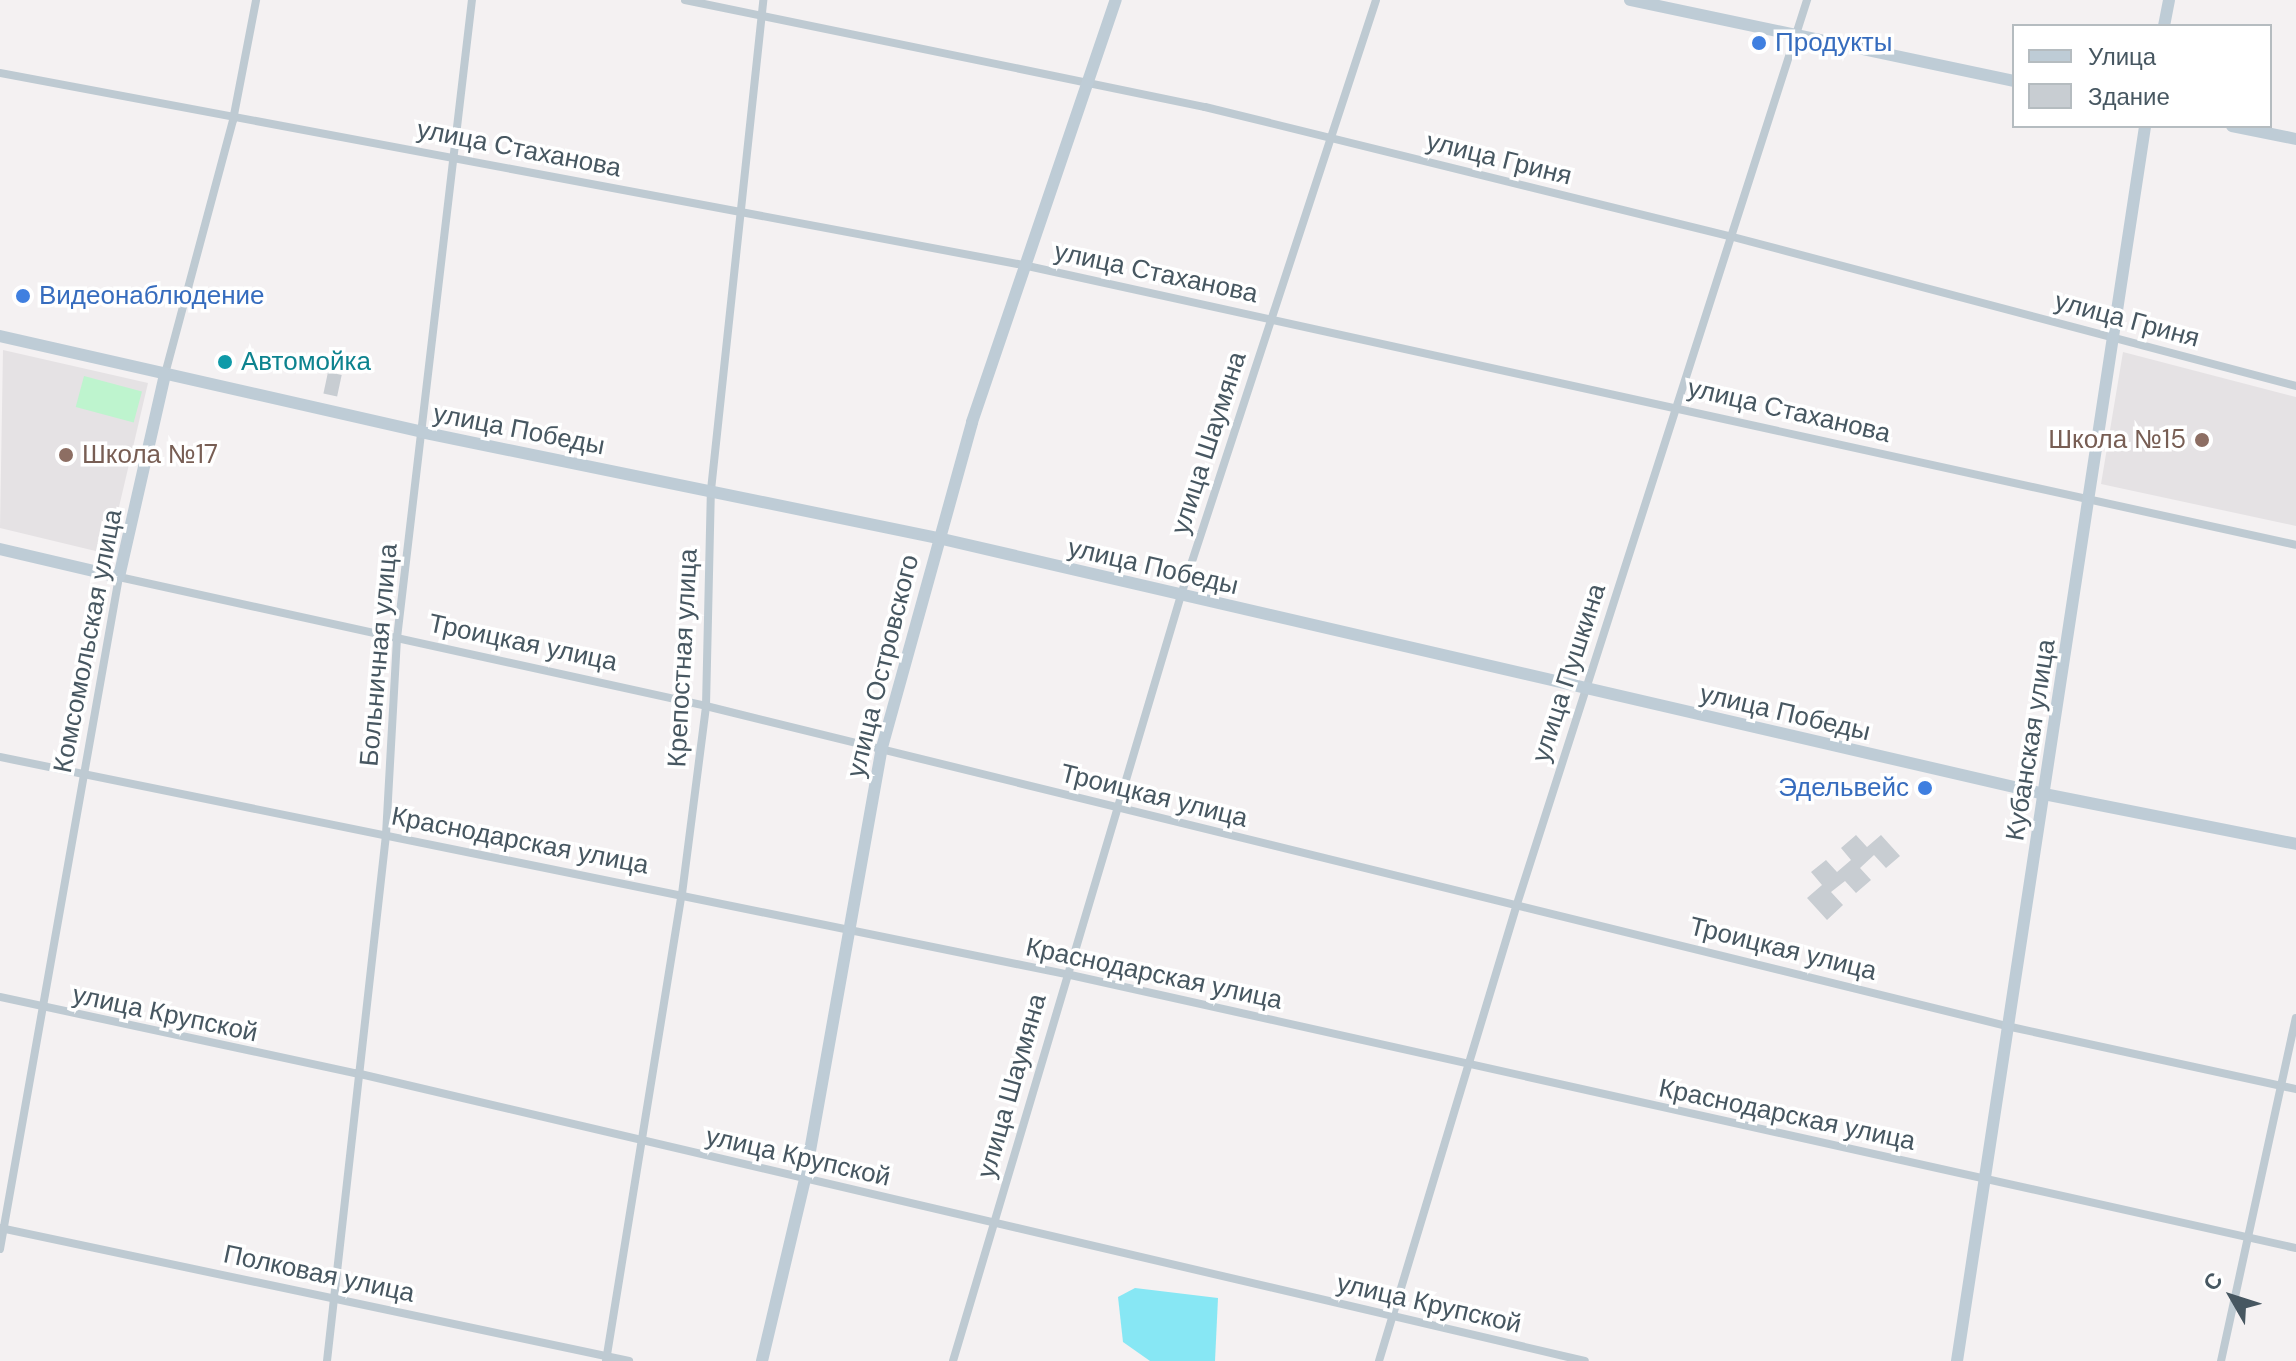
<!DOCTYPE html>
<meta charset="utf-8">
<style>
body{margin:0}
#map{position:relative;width:2296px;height:1361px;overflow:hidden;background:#f4f1f2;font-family:"DM Sans",sans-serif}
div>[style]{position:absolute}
.education>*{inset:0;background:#e5e2e4}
.green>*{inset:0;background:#bef4ce;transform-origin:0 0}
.water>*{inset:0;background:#87e7f4}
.building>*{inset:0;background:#c8cdd2;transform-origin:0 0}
.street>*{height:8px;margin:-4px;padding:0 4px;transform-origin:4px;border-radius:4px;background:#becad2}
.secondary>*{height:12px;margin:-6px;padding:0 6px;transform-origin:6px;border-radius:6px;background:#beccd6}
.dots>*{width:22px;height:22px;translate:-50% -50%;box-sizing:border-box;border:4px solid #fff;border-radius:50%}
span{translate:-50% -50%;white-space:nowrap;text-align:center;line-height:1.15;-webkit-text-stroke:7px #fff;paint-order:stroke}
.shop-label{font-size:26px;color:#366cbe}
.left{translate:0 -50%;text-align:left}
.right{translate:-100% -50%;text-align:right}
.street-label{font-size:26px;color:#475761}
.culture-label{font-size:26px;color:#0d838f}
.education-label{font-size:26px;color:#785e54}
.legend{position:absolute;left:2012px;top:24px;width:260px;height:104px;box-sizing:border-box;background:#fff;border:2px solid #b5bcc0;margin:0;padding:10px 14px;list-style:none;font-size:24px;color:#475761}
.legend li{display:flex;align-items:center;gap:16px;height:40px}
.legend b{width:40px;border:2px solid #b5bcc0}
.north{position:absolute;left:2192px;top:1257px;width:80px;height:80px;-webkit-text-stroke:6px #fff;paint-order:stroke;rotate:309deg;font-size:22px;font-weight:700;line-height:32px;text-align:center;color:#475761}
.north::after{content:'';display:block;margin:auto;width:28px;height:36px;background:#475761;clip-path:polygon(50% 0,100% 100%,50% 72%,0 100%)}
</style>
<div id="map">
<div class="education">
<div style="clip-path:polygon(3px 350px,148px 383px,108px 554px,0 528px)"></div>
<div style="clip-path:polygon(2123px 352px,2296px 397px,2296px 526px,2101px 484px)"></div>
</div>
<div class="green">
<div style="left:84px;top:376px;width:60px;height:32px;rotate:15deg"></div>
</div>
<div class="water">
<div style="clip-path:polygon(1135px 1288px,1218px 1298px,1215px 1361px,1150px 1361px,1123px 1342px,1118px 1297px)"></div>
</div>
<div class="building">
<div style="left:328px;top:372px;width:14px;height:22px;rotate:12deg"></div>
<div style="left:2028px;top:718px;width:11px;height:30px;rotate:10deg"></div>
<div style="clip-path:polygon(1856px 835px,1867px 847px,1881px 835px,1900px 856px,1886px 868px,1874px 855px,1860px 868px,1871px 880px,1856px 893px,1845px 881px,1831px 892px,1843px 905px,1827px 920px,1807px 898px,1822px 885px,1811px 872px,1826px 860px,1837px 872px,1851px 860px,1841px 848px)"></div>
</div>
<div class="street">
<div style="left:685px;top:0;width:531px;rotate:11.63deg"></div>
<div style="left:1205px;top:107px;width:544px;rotate:13.83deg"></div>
<div style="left:1733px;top:237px;width:582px;rotate:14.82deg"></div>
<div style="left:0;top:73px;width:1041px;rotate:10.63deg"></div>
<div style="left:1023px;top:265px;width:1303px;rotate:12.4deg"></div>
<div style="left:165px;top:374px;width:263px;rotate:-75deg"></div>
<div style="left:233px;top:120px;width:122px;rotate:-79.1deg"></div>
<div style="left:0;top:757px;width:1088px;rotate:11.51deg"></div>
<div style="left:1066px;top:974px;width:1260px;rotate:12.56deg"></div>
<div style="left:0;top:997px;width:364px;rotate:12.1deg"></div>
<div style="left:356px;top:1073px;width:1262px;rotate:13.19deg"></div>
<div style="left:0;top:1228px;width:643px;rotate:11.94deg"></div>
<div style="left:0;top:1249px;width:682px;rotate:-79.96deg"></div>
<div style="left:119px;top:577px;width:601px;rotate:12.39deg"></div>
<div style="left:706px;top:706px;width:1344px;rotate:13.82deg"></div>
<div style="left:2011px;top:1027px;width:292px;rotate:12.3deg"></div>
<div style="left:327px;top:1361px;width:529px;rotate:-83.6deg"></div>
<div style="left:386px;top:835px;width:197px;rotate:-86.8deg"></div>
<div style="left:397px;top:638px;width:642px;rotate:-83.3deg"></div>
<div style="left:606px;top:1361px;width:473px;rotate:-80.8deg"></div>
<div style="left:682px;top:894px;width:190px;rotate:-82.7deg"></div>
<div style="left:706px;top:706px;width:216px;rotate:-88.7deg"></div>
<div style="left:711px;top:490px;width:493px;rotate:-83.9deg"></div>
<div style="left:953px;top:1361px;width:799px;rotate:-73.42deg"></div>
<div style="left:1181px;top:595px;width:626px;rotate:-71.85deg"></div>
<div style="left:1379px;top:1361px;width:474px;rotate:-73.2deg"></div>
<div style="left:1516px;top:907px;width:953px;rotate:-72.21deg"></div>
<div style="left:2221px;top:1361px;width:351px;rotate:-77.7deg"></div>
</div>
<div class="secondary">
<div style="left:1630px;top:0;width:392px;rotate:11.9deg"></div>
<div style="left:2164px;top:26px;width:26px;rotate:-79deg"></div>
<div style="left:2232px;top:126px;width:65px;rotate:11.5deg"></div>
<div style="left:0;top:336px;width:432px;rotate:12.8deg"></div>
<div style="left:421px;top:432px;width:528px;rotate:11.59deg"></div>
<div style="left:938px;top:538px;width:1135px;rotate:13.03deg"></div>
<div style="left:2044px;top:794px;width:257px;rotate:11.2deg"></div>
<div style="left:0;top:549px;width:122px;rotate:13.2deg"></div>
<div style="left:119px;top:577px;width:208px;rotate:-77.2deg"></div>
<div style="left:762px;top:1361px;width:187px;rotate:-76.7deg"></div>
<div style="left:805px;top:1179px;width:435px;rotate:-79.9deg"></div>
<div style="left:881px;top:751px;width:341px;rotate:-74.5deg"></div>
<div style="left:972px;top:422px;width:446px;rotate:-71.2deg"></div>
<div style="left:1957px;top:1361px;width:1249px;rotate:-81.34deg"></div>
</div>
<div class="dots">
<div style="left:1759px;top:43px;background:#3f7fe0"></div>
<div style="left:23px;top:296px;background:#3f7fe0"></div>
<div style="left:225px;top:362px;background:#0f9aa8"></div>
<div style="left:2202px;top:440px;background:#8d6e63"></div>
<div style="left:66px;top:455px;background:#8d6e63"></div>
<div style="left:1925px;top:788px;background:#3f7fe0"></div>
</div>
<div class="shop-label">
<span class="left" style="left:1775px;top:43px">Продукты</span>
<span class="left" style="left:39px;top:296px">Видеонаблюдение</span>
<span class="right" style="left:1909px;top:788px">Эдельвейс</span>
</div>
<div class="street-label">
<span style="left:519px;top:149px;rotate:11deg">улица Стаханова</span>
<span style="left:1499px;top:159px;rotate:14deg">улица Гриня</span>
<span style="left:1156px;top:273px;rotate:12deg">улица Стаханова</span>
<span style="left:2127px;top:320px;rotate:15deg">улица Гриня</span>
<span style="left:1789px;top:411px;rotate:13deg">улица Стаханова</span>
<span style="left:519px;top:430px;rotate:11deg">улица Победы</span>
<span style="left:1209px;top:443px;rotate:-72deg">улица Шаумяна</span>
<span style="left:1153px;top:567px;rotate:13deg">улица Победы</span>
<span style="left:88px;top:641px;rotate:-79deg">Комсомольская улица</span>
<span style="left:523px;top:643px;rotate:12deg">Троицкая улица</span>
<span style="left:379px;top:655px;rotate:-85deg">Больничная улица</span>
<span style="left:683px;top:658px;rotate:-87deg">Крепостная улица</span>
<span style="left:883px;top:666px;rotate:-76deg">улица Островского</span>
<span style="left:1569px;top:673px;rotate:-72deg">улица Пушкина</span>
<span style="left:1785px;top:713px;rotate:13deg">улица Победы</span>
<span style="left:2031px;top:740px;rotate:-81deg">Кубанская улица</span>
<span style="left:1154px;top:796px;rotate:14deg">Троицкая улица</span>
<span style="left:520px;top:841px;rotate:11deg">Краснодарская улица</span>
<span style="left:1783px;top:949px;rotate:14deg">Троицкая улица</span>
<span style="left:1154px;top:974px;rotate:12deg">Краснодарская улица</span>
<span style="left:165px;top:1014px;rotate:12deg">улица Крупской</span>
<span style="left:1012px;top:1086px;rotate:-74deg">улица Шаумяна</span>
<span style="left:1787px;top:1115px;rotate:12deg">Краснодарская улица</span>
<span style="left:798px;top:1157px;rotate:13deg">улица Крупской</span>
<span style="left:319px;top:1274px;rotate:12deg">Полковая улица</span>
<span style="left:1429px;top:1304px;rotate:13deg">улица Крупской</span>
</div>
<div class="culture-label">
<span class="left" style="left:241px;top:362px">Автомойка</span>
</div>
<div class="education-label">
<span class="right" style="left:2186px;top:440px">Школа №15</span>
<span class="left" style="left:82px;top:455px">Школа №17</span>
</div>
<ul class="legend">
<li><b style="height:10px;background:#beccd6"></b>Улица</li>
<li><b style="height:22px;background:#c8cdd2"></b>Здание</li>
</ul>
<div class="north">С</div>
</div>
